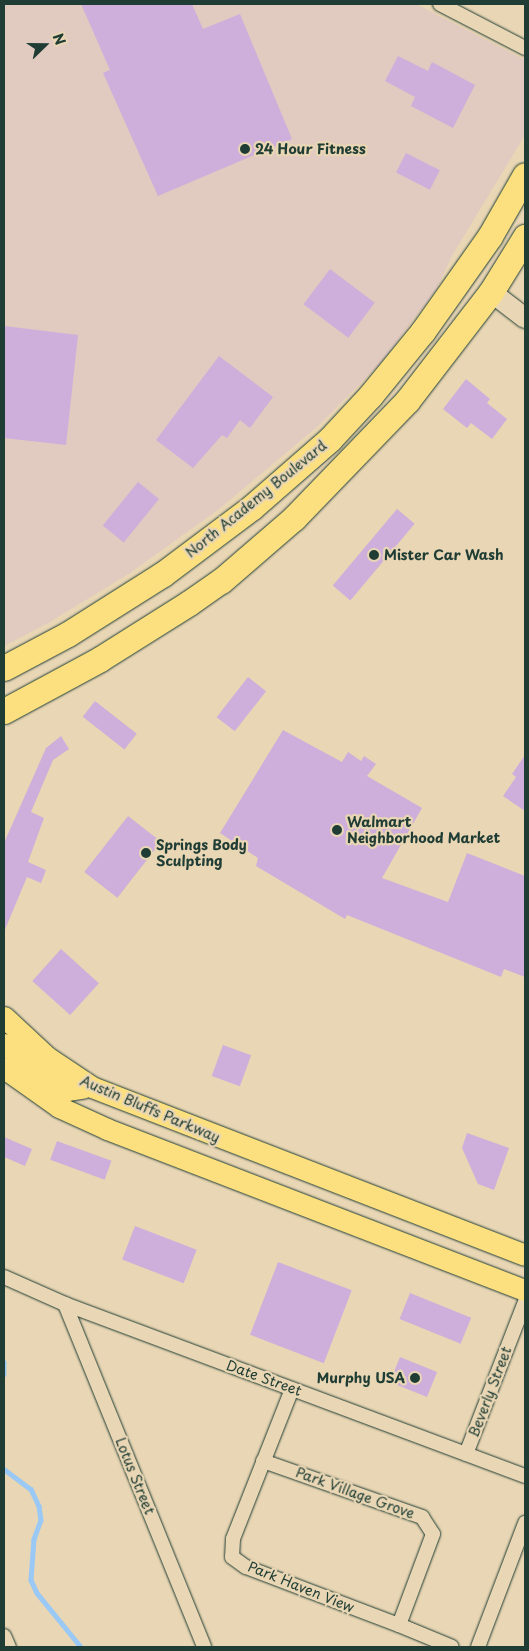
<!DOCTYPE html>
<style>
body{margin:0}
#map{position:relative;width:529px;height:1651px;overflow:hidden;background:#e9d6b4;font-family:"Playpen Sans",sans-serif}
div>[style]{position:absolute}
.built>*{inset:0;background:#e1cac0}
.stream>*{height:4.5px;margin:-2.25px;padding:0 2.25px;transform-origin:2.25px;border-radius:2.25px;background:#99c9f4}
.building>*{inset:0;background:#ceafdb;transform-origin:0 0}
.roads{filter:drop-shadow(0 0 1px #1f3d34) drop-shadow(0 0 1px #1f3d34)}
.street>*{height:14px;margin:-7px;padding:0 7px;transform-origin:7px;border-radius:7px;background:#e9d6b4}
.secondary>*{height:20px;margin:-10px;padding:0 10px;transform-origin:10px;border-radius:10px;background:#e9d6b4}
.primary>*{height:21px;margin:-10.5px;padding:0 10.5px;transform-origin:10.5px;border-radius:10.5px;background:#fce080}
.highway>*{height:25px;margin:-12.5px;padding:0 12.5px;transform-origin:12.5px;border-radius:12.5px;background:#fce080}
.dots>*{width:14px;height:14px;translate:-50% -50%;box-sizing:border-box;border:2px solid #e9d6b4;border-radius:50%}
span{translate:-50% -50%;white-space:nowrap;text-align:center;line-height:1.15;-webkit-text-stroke:4.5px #e9d6b4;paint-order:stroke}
.poi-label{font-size:14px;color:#1f3d34;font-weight:700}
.left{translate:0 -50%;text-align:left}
.right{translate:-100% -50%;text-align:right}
.street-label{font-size:14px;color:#1f3d34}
.frame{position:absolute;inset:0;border:5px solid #1f3d34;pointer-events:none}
.north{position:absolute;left:20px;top:20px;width:50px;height:50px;-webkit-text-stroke:4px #e9d6b4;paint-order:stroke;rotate:68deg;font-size:14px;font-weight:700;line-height:20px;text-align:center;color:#1f3d34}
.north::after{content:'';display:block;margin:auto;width:18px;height:22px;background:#1f3d34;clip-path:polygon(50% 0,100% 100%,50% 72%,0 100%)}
</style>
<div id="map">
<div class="built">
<div style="clip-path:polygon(4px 4px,416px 4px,525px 60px,525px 135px,453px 254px,436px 290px,381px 363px,318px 426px,219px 509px,130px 573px,48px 623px,4px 646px)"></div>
</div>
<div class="stream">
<div style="left:4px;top:1362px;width:12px;rotate:90deg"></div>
<div style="left:4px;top:1469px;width:34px;rotate:37deg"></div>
<div style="left:31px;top:1489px;width:19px;rotate:65deg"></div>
<div style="left:39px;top:1506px;width:14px;rotate:82deg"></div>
<div style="left:41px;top:1520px;width:20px;rotate:110deg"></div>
<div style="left:34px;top:1539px;width:41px;rotate:94.2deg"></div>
<div style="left:31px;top:1580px;width:14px;rotate:65deg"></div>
<div style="left:37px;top:1593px;width:70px;rotate:50.8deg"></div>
</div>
<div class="building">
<div style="clip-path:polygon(81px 4px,192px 4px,203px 29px,240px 14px,292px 139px,158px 196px,103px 73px,110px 70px)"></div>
<div style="clip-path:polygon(398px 56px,428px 71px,432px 62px,475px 85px,453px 128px,411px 106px,415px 97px,385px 81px)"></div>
<div style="left:406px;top:153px;width:38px;height:22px;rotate:27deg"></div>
<div style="left:330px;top:269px;width:56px;height:44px;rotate:37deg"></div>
<div style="clip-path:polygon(4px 326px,78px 335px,66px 445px,4px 438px)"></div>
<div style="clip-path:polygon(219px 356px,273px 397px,250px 428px,240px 420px,227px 438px,222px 435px,193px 468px,156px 440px)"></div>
<div style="clip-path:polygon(466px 379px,490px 399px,487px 403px,507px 419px,492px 439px,471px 423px,467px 428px,443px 409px)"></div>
<div style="left:138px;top:482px;width:27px;height:56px;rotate:39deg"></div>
<div style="left:397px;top:509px;width:23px;height:100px;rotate:40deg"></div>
<div style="left:248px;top:677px;width:23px;height:51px;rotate:38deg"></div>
<div style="left:95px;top:701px;width:53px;height:20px;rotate:38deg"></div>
<div style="clip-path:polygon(283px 730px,342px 762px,348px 752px,361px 761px,364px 756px,376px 764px,367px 776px,422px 808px,382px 878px,448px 902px,467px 853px,525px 876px,525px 977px,504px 969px,501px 977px,347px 915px,345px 919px,256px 866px,258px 858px,220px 833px)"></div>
<div style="clip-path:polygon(61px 736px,69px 749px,53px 760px,31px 812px,44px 818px,28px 862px,46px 870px,41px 883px,27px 877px,4px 932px,4px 843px,46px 748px)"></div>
<div style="clip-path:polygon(525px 755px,525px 811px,503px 796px,516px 777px,512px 774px)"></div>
<div style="left:128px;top:816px;width:42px;height:71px;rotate:38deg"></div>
<div style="left:61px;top:949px;width:51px;height:43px;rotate:42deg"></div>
<div style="left:223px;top:1045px;width:30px;height:33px;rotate:20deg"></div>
<div style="clip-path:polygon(467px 1133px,509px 1148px,494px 1190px,478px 1184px,462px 1148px)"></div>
<div style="clip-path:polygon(4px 1137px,32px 1149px,25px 1166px,4px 1157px)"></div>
<div style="left:57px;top:1141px;width:58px;height:20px;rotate:20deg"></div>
<div style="left:135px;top:1226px;width:66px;height:36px;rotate:21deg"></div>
<div style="left:278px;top:1262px;width:79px;height:78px;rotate:21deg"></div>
<div style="left:410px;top:1293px;width:66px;height:28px;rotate:22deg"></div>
<div style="left:400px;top:1357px;width:40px;height:27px;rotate:22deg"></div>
</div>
<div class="roads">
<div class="street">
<div style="left:440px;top:4px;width:96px;rotate:27.4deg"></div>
<div style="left:4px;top:1277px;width:67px;rotate:23.9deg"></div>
<div style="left:65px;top:1304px;width:491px;rotate:20.5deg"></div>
<div style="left:65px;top:1304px;width:370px;rotate:67.9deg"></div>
<div style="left:292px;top:1389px;width:161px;rotate:111.5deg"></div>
<div style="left:233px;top:1539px;width:18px;rotate:93deg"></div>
<div style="left:232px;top:1557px;width:17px;rotate:36deg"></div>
<div style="left:246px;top:1567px;width:164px;rotate:20.8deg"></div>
<div style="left:466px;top:1454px;width:163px;rotate:-68.8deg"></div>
<div style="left:263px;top:1461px;width:169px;rotate:19.4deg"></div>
<div style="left:422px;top:1517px;width:20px;rotate:57deg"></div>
<div style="left:433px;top:1534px;width:97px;rotate:110.5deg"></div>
<div style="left:399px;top:1625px;width:57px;rotate:22.5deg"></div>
<div style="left:4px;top:1636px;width:12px;rotate:66deg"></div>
<div style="left:478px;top:1647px;width:133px;rotate:-69.2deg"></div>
</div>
<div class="secondary">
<div style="left:491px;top:292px;width:43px;rotate:37.4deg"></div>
</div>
<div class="primary">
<div style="left:4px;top:1017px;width:59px;rotate:42.9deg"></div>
<div style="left:47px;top:1057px;width:54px;rotate:33.7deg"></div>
<div style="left:92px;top:1087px;width:464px;rotate:21.2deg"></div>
<div style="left:4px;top:1044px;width:78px;rotate:36.1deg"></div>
<div style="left:67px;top:1090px;width:15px;rotate:-8deg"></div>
<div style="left:4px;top:1068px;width:67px;rotate:35.3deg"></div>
<div style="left:59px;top:1107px;width:53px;rotate:24.6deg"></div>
<div style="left:107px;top:1129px;width:448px;rotate:21.1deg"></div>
</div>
<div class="highway">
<div style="left:4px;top:668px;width:72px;rotate:-28deg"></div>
<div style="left:68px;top:634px;width:112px;rotate:-32.3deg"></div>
<div style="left:163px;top:574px;width:110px;rotate:-36.9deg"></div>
<div style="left:251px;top:508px;width:105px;rotate:-41.1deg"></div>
<div style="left:330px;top:439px;width:59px;rotate:-47.1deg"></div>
<div style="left:370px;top:396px;width:84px;rotate:-50.8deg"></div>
<div style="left:423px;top:331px;width:116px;rotate:-54.8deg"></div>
<div style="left:490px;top:236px;width:70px;rotate:-60.2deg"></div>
<div style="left:4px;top:711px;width:109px;rotate:-28.4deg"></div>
<div style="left:100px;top:659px;width:105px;rotate:-32.2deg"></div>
<div style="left:189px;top:603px;width:39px;rotate:-35deg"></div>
<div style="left:221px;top:581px;width:96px;rotate:-40.8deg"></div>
<div style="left:294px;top:518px;width:163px;rotate:-46deg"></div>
<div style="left:407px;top:401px;width:138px;rotate:-52.4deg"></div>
<div style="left:491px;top:292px;width:65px;rotate:-58.3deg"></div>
</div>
</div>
<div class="dots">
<div style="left:245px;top:149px;background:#1f3d34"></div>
<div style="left:374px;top:555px;background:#1f3d34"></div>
<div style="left:337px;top:830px;background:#1f3d34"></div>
<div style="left:146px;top:853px;background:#1f3d34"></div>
<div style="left:415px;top:1378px;background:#1f3d34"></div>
</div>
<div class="poi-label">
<span class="left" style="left:255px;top:149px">24 Hour Fitness</span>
<span class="left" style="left:384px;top:555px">Mister Car Wash</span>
<span class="left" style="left:347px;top:830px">Walmart<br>Neighborhood Market</span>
<span class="left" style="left:156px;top:853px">Springs Body<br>Sculpting</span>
<span class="right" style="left:405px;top:1378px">Murphy USA</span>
</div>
<div class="street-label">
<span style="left:256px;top:499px;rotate:-39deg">North Academy Boulevard</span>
<span style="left:150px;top:1109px;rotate:23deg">Austin Bluffs Parkway</span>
<span style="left:264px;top:1378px;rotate:20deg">Date Street</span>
<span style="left:490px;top:1392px;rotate:-69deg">Beverly Street</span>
<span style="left:135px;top:1476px;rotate:68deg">Lotus Street</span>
<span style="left:355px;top:1493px;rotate:20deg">Park Village Grove</span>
<span style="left:301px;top:1587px;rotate:22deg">Park Haven View</span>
</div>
<div class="frame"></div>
<div class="north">N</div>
</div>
